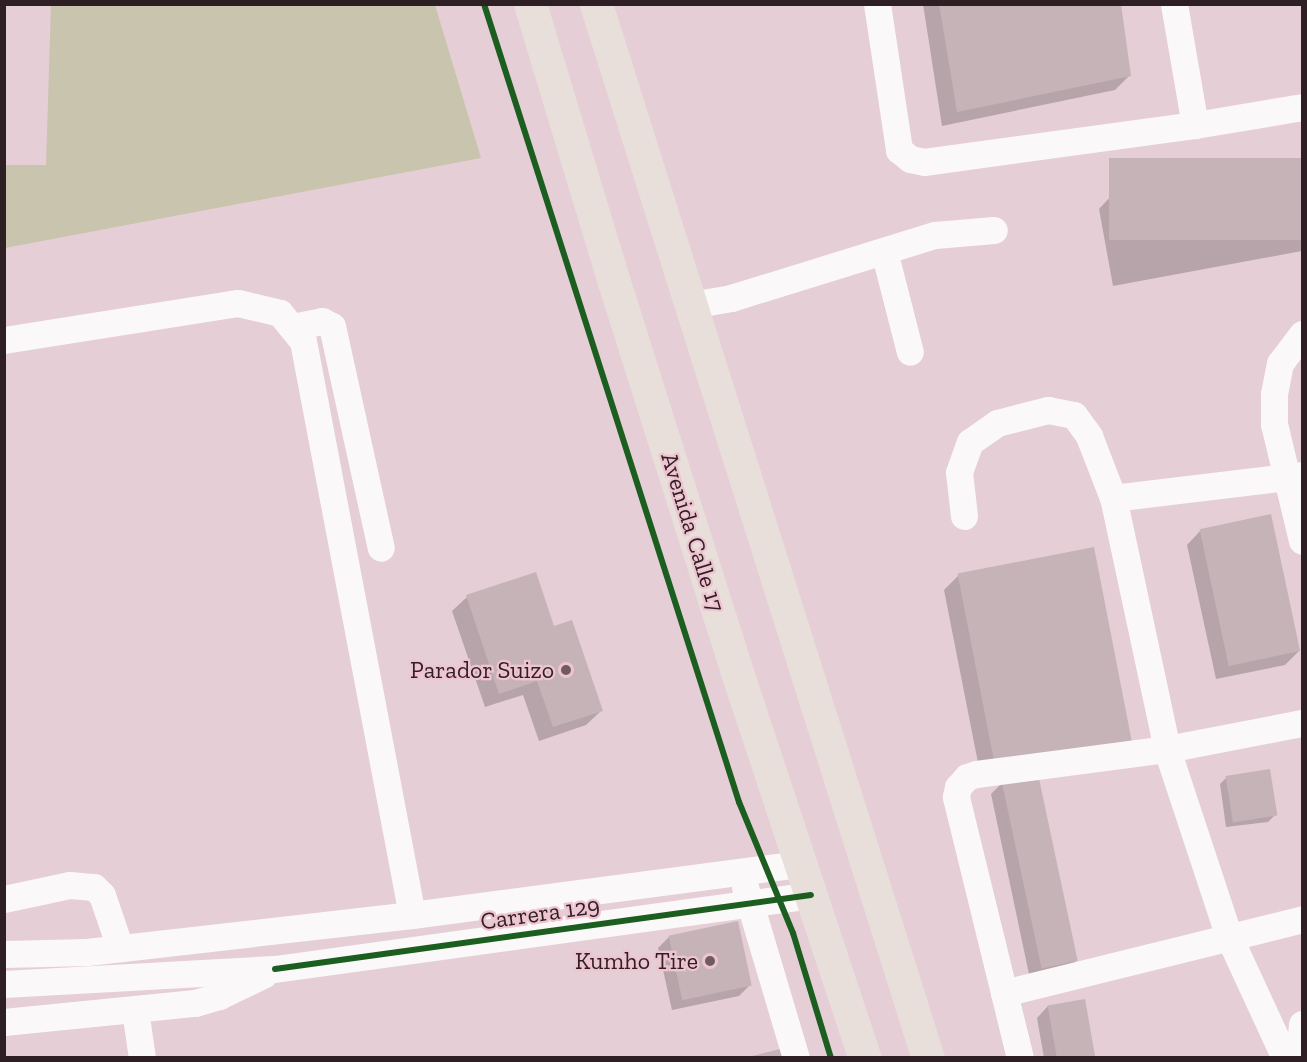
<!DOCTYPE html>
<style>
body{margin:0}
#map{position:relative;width:1307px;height:1062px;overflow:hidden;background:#e5ced5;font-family:"Zilla Slab",serif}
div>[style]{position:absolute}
.green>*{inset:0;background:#c8c4ad}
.shadow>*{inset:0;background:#0003}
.building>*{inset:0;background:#c5b3b8;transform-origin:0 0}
.minor>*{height:27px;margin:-13.5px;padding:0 13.5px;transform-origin:13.5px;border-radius:13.5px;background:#fbf8f9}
.major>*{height:33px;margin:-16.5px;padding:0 16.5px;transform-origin:16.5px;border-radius:16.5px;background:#e8dfdb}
.cycleway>*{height:6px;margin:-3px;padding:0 3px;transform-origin:3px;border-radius:3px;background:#1b5e20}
.dots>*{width:16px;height:16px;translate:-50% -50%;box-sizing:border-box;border:3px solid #efc4d1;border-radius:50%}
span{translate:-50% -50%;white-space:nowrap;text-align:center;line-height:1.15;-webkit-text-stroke:4.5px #efc4d1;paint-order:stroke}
.street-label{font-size:24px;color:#2e1f24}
.poi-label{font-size:24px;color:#2e1f24}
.right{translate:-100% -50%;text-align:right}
.frame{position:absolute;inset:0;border:6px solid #2e1f24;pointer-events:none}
</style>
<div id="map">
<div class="green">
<div style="clip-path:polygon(51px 5px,435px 5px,481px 158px,5px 248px,5px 165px,46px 165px)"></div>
</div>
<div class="shadow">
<div style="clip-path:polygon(923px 4px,1119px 4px,1129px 76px,1115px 90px,942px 126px)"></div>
<div style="clip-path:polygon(1302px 159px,1302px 251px,1113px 286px,1099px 209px,1113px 194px)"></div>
<div style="clip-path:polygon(1201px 530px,1300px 650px,1285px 665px,1216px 679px,1187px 545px)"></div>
<div style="clip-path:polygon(959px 575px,1131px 742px,982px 783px,944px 590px)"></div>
<div style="clip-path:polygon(467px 597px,553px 628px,601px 711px,586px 725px,539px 741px,523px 695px,485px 707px,452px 611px)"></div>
<div style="clip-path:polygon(1227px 777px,1275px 815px,1268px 822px,1226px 827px,1220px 784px)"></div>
<div style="clip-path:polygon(1002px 783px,1076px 961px,1065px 972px,1030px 979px,991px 794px)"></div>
<div style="clip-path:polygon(669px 937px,750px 985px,739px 996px,672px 1010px,658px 948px)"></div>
<div style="clip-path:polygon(1048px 1006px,1094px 1058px,1044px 1058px,1037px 1018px)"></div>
</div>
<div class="building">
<div style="clip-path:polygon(939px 4px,1121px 4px,1131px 76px,957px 112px)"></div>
<div style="left:1302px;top:158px;width:82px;height:193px;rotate:90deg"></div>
<div style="left:1271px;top:514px;width:140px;height:73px;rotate:78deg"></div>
<div style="left:1094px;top:547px;width:200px;height:139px;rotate:79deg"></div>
<div style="clip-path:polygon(536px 572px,554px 626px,572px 620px,603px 711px,553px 727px,537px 681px,499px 694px,466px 595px)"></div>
<div style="left:1270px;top:769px;width:47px;height:45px;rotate:81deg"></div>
<div style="left:1038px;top:774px;width:191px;height:37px;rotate:78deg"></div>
<div style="left:738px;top:921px;width:66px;height:71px;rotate:78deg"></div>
<div style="left:1085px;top:999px;width:60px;height:38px;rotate:80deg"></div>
<div style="clip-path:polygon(784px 1048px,786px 1058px,748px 1058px,748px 1057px)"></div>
</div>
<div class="minor">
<div style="left:877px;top:4px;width:148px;rotate:81.4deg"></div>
<div style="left:899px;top:150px;width:14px;rotate:39deg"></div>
<div style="left:910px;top:159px;width:14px;rotate:12deg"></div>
<div style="left:924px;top:162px;width:274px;rotate:-7.8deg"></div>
<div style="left:1195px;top:125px;width:109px;rotate:-9.5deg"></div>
<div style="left:1174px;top:4px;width:123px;rotate:80.2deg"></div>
<div style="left:884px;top:251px;width:104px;rotate:75.6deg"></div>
<div style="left:691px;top:305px;width:41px;rotate:-9.9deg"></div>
<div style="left:731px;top:298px;width:214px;rotate:-17.2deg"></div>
<div style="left:935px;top:235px;width:59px;rotate:-4.8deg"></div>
<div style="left:292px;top:327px;width:31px;rotate:-11deg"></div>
<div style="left:322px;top:321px;width:11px;rotate:27deg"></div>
<div style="left:332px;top:326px;width:227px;rotate:77.6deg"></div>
<div style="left:1302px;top:334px;width:36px;rotate:127deg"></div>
<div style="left:1280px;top:363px;width:32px;rotate:101deg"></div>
<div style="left:1274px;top:394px;width:30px;rotate:90deg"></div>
<div style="left:1274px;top:424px;width:120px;rotate:76.5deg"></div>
<div style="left:4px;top:340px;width:237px;rotate:-9deg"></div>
<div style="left:238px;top:303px;width:43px;rotate:13.4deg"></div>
<div style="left:280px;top:313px;width:36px;rotate:51deg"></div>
<div style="left:303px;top:341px;width:584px;rotate:79.25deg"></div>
<div style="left:964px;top:516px;width:44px;rotate:-96.5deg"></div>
<div style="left:959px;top:472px;width:32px;rotate:-70deg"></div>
<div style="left:970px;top:442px;width:33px;rotate:-35deg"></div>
<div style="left:997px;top:423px;width:53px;rotate:-14.3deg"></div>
<div style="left:1048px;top:410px;width:26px;rotate:11deg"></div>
<div style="left:1074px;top:415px;width:26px;rotate:54deg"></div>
<div style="left:1089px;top:436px;width:66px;rotate:68.8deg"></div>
<div style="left:745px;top:887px;width:178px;rotate:73.4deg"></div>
<div style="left:4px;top:899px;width:67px;rotate:-12deg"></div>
<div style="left:70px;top:885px;width:24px;rotate:5deg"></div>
<div style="left:94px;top:887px;width:11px;rotate:45deg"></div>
<div style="left:102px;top:895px;width:56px;rotate:71.2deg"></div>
<div style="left:4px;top:954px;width:83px;rotate:-1.4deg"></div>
<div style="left:87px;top:952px;width:327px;rotate:-6.5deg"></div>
<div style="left:412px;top:915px;width:392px;rotate:-7.5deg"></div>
<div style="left:4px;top:984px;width:271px;rotate:-3.2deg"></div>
<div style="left:275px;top:969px;width:541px;rotate:-7.86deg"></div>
<div style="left:1004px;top:993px;width:307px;rotate:-13.9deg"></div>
<div style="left:135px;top:1010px;width:49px;rotate:81.7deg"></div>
<div style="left:4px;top:1022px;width:192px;rotate:-5.7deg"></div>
<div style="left:195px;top:1003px;width:25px;rotate:-16deg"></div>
<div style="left:219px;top:996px;width:49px;rotate:-25.5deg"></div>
<div style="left:1020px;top:1058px;width:269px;rotate:-103.8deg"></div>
<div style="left:956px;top:797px;width:10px;rotate:-79deg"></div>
<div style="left:958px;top:787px;width:13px;rotate:-48deg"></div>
<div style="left:967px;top:777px;width:9px;rotate:-18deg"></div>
<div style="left:976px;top:774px;width:193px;rotate:-7.5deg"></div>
<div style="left:1167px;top:749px;width:137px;rotate:-10.9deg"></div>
<div style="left:1285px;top:1058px;width:133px;rotate:-114.8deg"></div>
<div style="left:1229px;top:937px;width:198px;rotate:-108.3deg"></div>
<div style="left:1167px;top:749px;width:257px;rotate:-102.1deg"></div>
<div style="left:1113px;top:498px;width:190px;rotate:-6.9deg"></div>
<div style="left:1299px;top:1058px;width:34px;rotate:-85deg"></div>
</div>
<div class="major">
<div style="left:530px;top:4px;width:290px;rotate:73.2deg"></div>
<div style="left:614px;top:282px;width:409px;rotate:72.5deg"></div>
<div style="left:737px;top:672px;width:407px;rotate:71.7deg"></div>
<div style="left:596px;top:4px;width:1105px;rotate:72.52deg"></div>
</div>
<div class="cycleway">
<div style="left:484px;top:4px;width:838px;rotate:72.28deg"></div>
<div style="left:739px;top:802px;width:142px;rotate:67.6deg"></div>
<div style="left:793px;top:933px;width:131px;rotate:73.1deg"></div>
<div style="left:275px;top:969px;width:541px;rotate:-7.86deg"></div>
</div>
<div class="dots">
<div style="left:566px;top:670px;background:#6e5c62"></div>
<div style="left:710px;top:961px;background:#6e5c62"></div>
</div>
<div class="street-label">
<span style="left:693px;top:532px;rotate:73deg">Avenida Calle 17</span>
<span style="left:540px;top:913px;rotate:-8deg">Carrera 129</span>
</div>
<div class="poi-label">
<span class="right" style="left:554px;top:670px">Parador Suizo</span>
<span class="right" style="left:698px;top:961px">Kumho Tire</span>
</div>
<div class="frame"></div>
</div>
